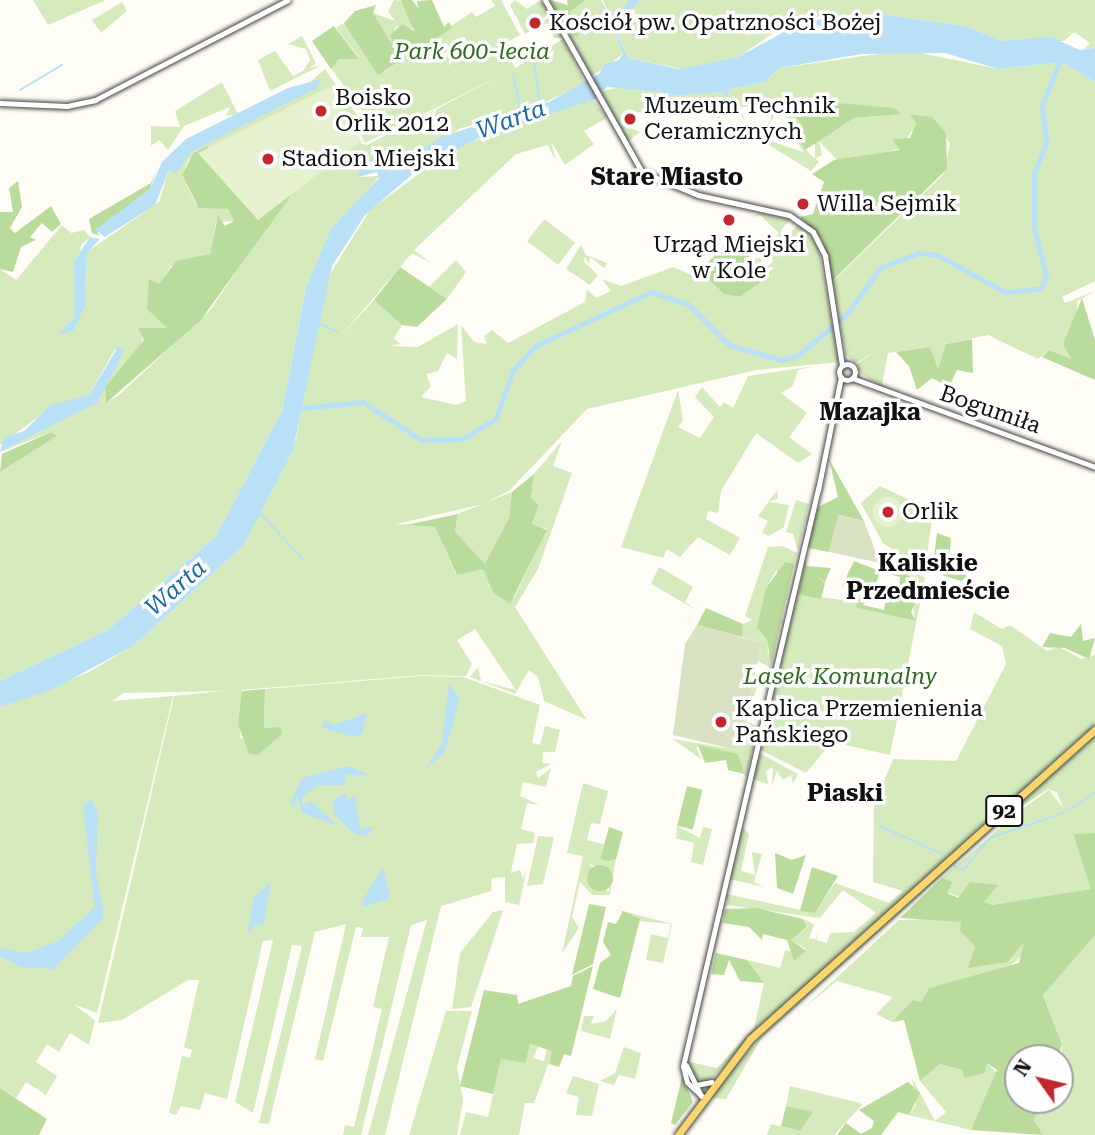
<!DOCTYPE html>
<meta charset="utf-8">
<style>
body{margin:0}
#map{position:relative;width:1095px;height:1135px;overflow:hidden;background:#fffdf5;font-family:"Roboto Serif",serif}
div>[style]{position:absolute}
.green>*{inset:0;background:#d5ebbd;transform-origin:0 0}
.forest>*{inset:0;background:#b9dc9c;transform-origin:0 0}
.round{border-radius:50%}
.cemetery>*{inset:0;background:#d9e3c4}
.pitch>*{inset:0;background:#e6f2cf}
.water>*{inset:0;background:#b9e0f7}
.stream>*{height:2px;margin:-1px;padding:0 1px;transform-origin:1px;border-radius:1px;background:#b9e0f7}
.river>*{height:5px;margin:-2.5px;padding:0 2.5px;transform-origin:2.5px;border-radius:2.5px;background:#b9e0f7}
.roads{filter:drop-shadow(0 0 2px #444) drop-shadow(0 0 2px #444)}
.tertiary>*{height:5px;margin:-2.5px;padding:0 2.5px;transform-origin:2.5px;border-radius:2.5px;background:#fff}
.tertiary>.ring{margin:-2.5px;padding:0;box-sizing:content-box;background:none;border:5px solid #fff;border-radius:50%}
.primary>*{height:7px;margin:-3.5px;padding:0 3.5px;transform-origin:3.5px;border-radius:3.5px;background:#f9d66b}
.dots>*{width:19px;height:19px;translate:-50% -50%;box-sizing:border-box;border:4px solid #fff;border-radius:50%}
span{translate:-50% -50%;white-space:nowrap;text-align:center;line-height:1.15;-webkit-text-stroke:7px #fff;paint-order:stroke}
.shield-label span{padding:2px 5px;background:#fff;border:2px solid;border-radius:5px;-webkit-text-stroke-width:0}
.shield-label{font-size:21px;color:#111;font-weight:700}
.poi-label{font-size:23px;color:#111}
.left{translate:0 -50%;text-align:left}
.park-label{font-size:23px;color:#2f6b1f;font-style:italic}
.street-label{font-size:23px;color:#111}
.water-label{font-size:24px;color:#1768a6;font-style:italic}
.neighbourhood-label{font-size:24px;color:#111;font-weight:700}
.north{position:absolute;left:1004px;top:1044px;width:70px;height:70px;box-sizing:border-box;background:#fff;border:2px solid #a0a0a0;border-radius:50%;rotate:304deg;font-size:19px;font-weight:700;line-height:28px;text-align:center;color:#111}
.north::after{content:'';display:block;margin:auto;width:24px;height:32px;background:#c4262e;clip-path:polygon(50% 0,100% 100%,50% 72%,0 100%)}
</style>
<div id="map">
<div class="green">
<div style="clip-path:polygon(33px 0,106px 0,48px 25px)"></div>
<div style="clip-path:polygon(394px 0,405px 1px,414px 25px,410px 33px,406px 26px,395px 27px,392px 52px,373px 13px,395px 21px,388px 11px)"></div>
<div style="clip-path:polygon(491px 0,501px 0,520px 35px,504px 44px,515px 68px,563px 39px,585px 83px,529px 110px,461px 128px,390px 172px,385px 154px,362px 172px,360px 177px,379px 176px,323px 247px,306px 288px,282px 411px,216px 536px,108px 630px,0 681px,0 472px,56px 436px,51px 432px,0 452px,87px 408px,101px 396px,101px 386px,123px 351px,115px 349px,89px 395px,53px 406px,0 445px,0 269px,16px 280px,62px 225px,71px 233px,84px 230px,90px 237px,81px 245px,76px 293px,86px 291px,87px 252px,159px 202px,169px 170px,194px 150px,285px 104px,325px 69px,357px 115px,350px 116px,351px 123px,307px 100px,287px 108px,272px 198px,206px 146px,188px 160px,182px 176px,196px 204px,228px 209px,234px 221px,216px 222px,210px 254px,171px 266px,159px 285px,149px 280px,157px 315px,167px 328px,142px 328px,142px 344px,105px 387px,106px 402px,118px 396px,210px 310px,292px 190px,352px 126px,362px 144px,367px 145px,506px 73px,365px 143px,355px 123px,363px 112px,328px 64px,339px 57px,359px 58px,336px 28px,344px 23px,384px 72px,472px 12px,476px 17px,495px 6px)"></div>
<div style="clip-path:polygon(515px 0,527px 9px,541px 0,549px 14px,527px 29px,551px 17px,562px 38px,554px 38px,548px 23px,525px 34px,510px 5px)"></div>
<div style="clip-path:polygon(586px 0,601px 0,623px 54px,591px 77px,570px 35px,570px 12px)"></div>
<div style="clip-path:polygon(603px 0,1095px 0,1095px 48px,1084px 49px,1090px 43px,1074px 32px,1064px 41px,1002px 41px,965px 26px,879px 14px,816px 17px,775px 32px,738px 57px,682px 69px,628px 58px)"></div>
<div style="clip-path:polygon(122px 2px,127px 11px,101px 33px,92px 20px)"></div>
<div style="clip-path:polygon(302px 36px,316px 63px,310px 68px,322px 65px,270px 91px,258px 60px,275px 51px,293px 76px,303px 71px,310px 60px,306px 49px,288px 44px)"></div>
<div style="clip-path:polygon(906px 50px,998px 69px,1062px 62px,1095px 82px,1095px 281px,1062px 297px,1065px 303px,1095px 291px,1077px 301px,1077px 319px,1063px 344px,1071px 359px,1049px 350px,1038px 359px,988px 335px,946px 344px,938px 368px,930px 347px,888px 353px,882px 385px,899px 394px,878px 385px,860px 373px,857px 364px,873px 353px,856px 363px,846px 355px,832px 282px,943px 175px,950px 144px,932px 117px,911px 114px,917px 123px,900px 149px,840px 163px,819px 141px,822px 155px,815px 159px,815px 142px,854px 118px,901px 114px,793px 107px,801px 124px,795px 130px,805px 149px,819px 162px,811px 171px,759px 139px,728px 130px,729px 127px,803px 152px,779px 105px,770px 124px,773px 105px,759px 99px,757px 106px,740px 107px,745px 121px,735px 107px,736px 114px,723px 112px,718px 122px,715px 108px,630px 113px,624px 124px,628px 135px,626px 126px,640px 132px,627px 142px,599px 92px,629px 85px,663px 92px,667px 108px,668px 96px,723px 92px,729px 100px,728px 90px,766px 81px,779px 68px)"></div>
<div style="clip-path:polygon(222px 82px,238px 114px,226px 116px,230px 107px,184px 126px,168px 150px,159px 140px,151px 146px,151px 126px,180px 127px,175px 111px)"></div>
<div style="clip-path:polygon(591px 97px,607px 118px,584px 131px,594px 144px,565px 165px,551px 141px,556px 162px,548px 145px,516px 154px,414px 250px,431px 263px,412px 253px,341px 336px,374px 300px,402px 325px,394px 338px,400px 344px,390px 346px,418px 347px,458px 324px,457px 359px,447px 353px,438px 371px,426px 374px,431px 386px,421px 397px,456px 405px,466px 401px,461px 325px,474px 342px,487px 344px,484px 336px,492px 330px,508px 343px,585px 302px,587px 289px,596px 298px,611px 291px,602px 279px,621px 286px,673px 267px,692px 275px,700px 271px,724px 294px,740px 297px,761px 282px,743px 263px,761px 257px,763px 271px,773px 261px,770px 246px,762px 251px,779px 233px,760px 215px,751px 218px,760px 213px,789px 219px,797px 223px,790px 220px,781px 230px,789px 246px,786px 237px,799px 224px,818px 245px,839px 362px,757px 370px,587px 409px,510px 490px,483px 504px,396px 524px,435px 527px,456px 574px,483px 569px,493px 592px,514px 598px,547px 529px,532px 525px,539px 505px,531px 497px,534px 474px,562px 441px,553px 466px,572px 473px,538px 569px,515px 607px,587px 720px,544px 701px,538px 677px,529px 670px,515px 694px,470px 677px,478px 667px,481px 681px,516px 690px,475px 629px,457px 640px,472px 664px,466px 676px,421px 675px,242px 690px,240px 738px,267px 743px,272px 731px,264px 728px,265px 689px,421px 676px,463px 677px,540px 705px,532px 743px,540px 745px,545px 726px,560px 730px,555px 752px,543px 752px,542px 763px,551px 764px,536px 772px,538px 778px,551px 768px,546px 787px,523px 782px,520px 796px,540px 805px,527px 803px,521px 829px,535px 833px,533px 843px,517px 844px,511px 873px,520px 870px,523px 879px,527px 868px,519px 905px,505px 902px,505px 877px,492px 878px,491px 891px,441px 906px,385px 1135px,368px 1135px,427px 920px,411px 925px,361px 1135px,343px 1135px,345px 1125px,354px 1127px,382px 1009px,373px 1007px,389px 937px,361px 937px,363px 928px,356px 927px,323px 1061px,315px 1059px,346px 924px,315px 932px,269px 1124px,259px 1123px,302px 946px,292px 945px,253px 1113px,235px 1102px,273px 940px,263px 941px,227px 1099px,205px 1093px,200px 1110px,181px 1106px,176px 1115px,169px 1113px,182px 1056px,190px 1058px,192px 1050px,184px 1047px,199px 980px,188px 980px,122px 1020px,98px 1023px,174px 696px,224px 691px,124px 693px,112px 701px,173px 696px,97px 1013px,73px 1004px,95px 1020px,89px 1045px,70px 1033px,59px 1052px,47px 1044px,36px 1062px,57px 1076px,46px 1095px,26px 1082px,16px 1098px,0 1088px,0 707px,89px 672px,133px 646px,243px 546px,296px 439px,325px 282px,370px 210px,451px 150px)"></div>
<div style="left:544px;top:219px;width:39px;height:28px;rotate:37deg"></div>
<div style="clip-path:polygon(581px 245px,586px 255px,607px 263px,604px 268px,590px 257px,589px 264px,585px 257px,584px 262px,598px 275px,590px 285px,566px 269px)"></div>
<div style="clip-path:polygon(456px 260px,466px 272px,447px 299px,429px 287px)"></div>
<div style="clip-path:polygon(814px 366px,798px 370px,792px 387px,781px 393px,807px 413px,789px 437px,812px 454px,798px 463px,756px 433px,721px 491px,718px 513px,708px 511px,706px 519px,740px 538px,730px 555px,698px 537px,680px 557px,667px 549px,663px 558px,621px 547px,678px 390px,683px 420px,678px 427px,700px 438px,714px 417px,695px 397px,702px 387px,720px 407px,724px 402px,733px 408px,748px 376px)"></div>
<div style="clip-path:polygon(880px 486px,933px 511px,925px 571px,883px 543px,861px 503px)"></div>
<div style="clip-path:polygon(777px 490px,778px 498px,769px 502px,789px 505px,784px 527px,769px 536px,762px 533px,768px 521px,758px 516px)"></div>
<div style="clip-path:polygon(512px 492px,509px 518px,485px 565px,455px 532px,458px 514px)"></div>
<div style="clip-path:polygon(796px 500px,809px 504px,798px 551px,793px 534px,786px 532px)"></div>
<div style="clip-path:polygon(evenodd,783px 546px,797px 553px,771px 668px,758px 661px,762px 643px,742px 637px,743px 624px,752px 620px,745px 616px,768px 547px,783px 546px,777px 569px,778px 626px,768px 655px,766px 588px,777px 569px)"></div>
<div style="clip-path:polygon(890px 554px,915px 572px,913px 579px,917px 573px,925px 578px,890px 755px,832px 742px,806px 773px,761px 750px,761px 739px,769px 741px,771px 735px,762px 733px,802px 564px,797px 594px,856px 602px,858px 592px,865px 591px,856px 606px,915px 621px,913px 603px,918px 604px,922px 588px)"></div>
<div style="clip-path:polygon(659px 567px,693px 587px,685px 602px,698px 611px,651px 584px)"></div>
<div style="clip-path:polygon(974px 612px,1002px 629px,1010px 625px,1047px 651px,1059px 647px,1081px 659px,1095px 655px,1095px 725px,771px 1017px,709px 1082px,698px 1084px,688px 1070px,689px 1049px,690px 1062px,717px 1068px,754px 1028px,764px 983px,747px 960px,780px 968px,785px 950px,798px 954px,806px 949px,791px 940px,807px 928px,803px 919px,814px 924px,809px 938px,816px 939px,818px 930px,817px 940px,827px 943px,830px 933px,854px 932px,876px 913px,843px 890px,820px 918px,727px 905px,726px 894px,815px 913px,835px 883px,889px 903px,903px 891px,873px 882px,874px 806px,893px 759px,956px 761px,1006px 664px,1002px 646px,970px 629px)"></div>
<div style="clip-path:polygon(753px 681px,757px 687px,746px 722px,758px 726px,746px 777px,731px 753px,696px 747px,702px 760px,673px 739px,737px 750px)"></div>
<div style="clip-path:polygon(1095px 734px,1095px 833px,1073px 835px,1092px 889px,992px 905px,947px 893px,953px 882px,942px 878px,1021px 810px,1049px 790px,1063px 808px,1057px 792px,1048px 789px,1006px 817px,761px 1039px,726px 1099px,710px 1098px,759px 1038px)"></div>
<div style="clip-path:polygon(759px 753px,798px 774px,793px 784px,791px 775px,783px 780px,777px 771px,772px 786px,773px 767px,766px 771px,768px 784px,752px 779px)"></div>
<div style="clip-path:polygon(583px 783px,608px 791px,600px 824px,591px 823px,587px 840px,604px 844px,600px 859px,616px 859px,613px 874px,590px 864px,608px 893px,612px 877px,610px 895px,592px 895px,580px 882px,572px 917px,579px 928px,562px 953px,583px 856px,567px 853px)"></div>
<div style="clip-path:polygon(677px 826px,700px 838px,703px 827px,712px 829px,703px 865px,691px 862px,694px 843px,661px 834px,676px 838px)"></div>
<div style="clip-path:polygon(742px 827px,749px 834px,741px 871px,755px 875px,752px 852px,762px 854px,754px 882px,764px 887px,729px 879px)"></div>
<div style="clip-path:polygon(538px 836px,554px 837px,543px 884px,527px 886px)"></div>
<div style="clip-path:polygon(503px 910px,471px 1007px,452px 1009px,460px 953px,493px 912px)"></div>
<div style="clip-path:polygon(619px 910px,672px 924px,663px 963px,646px 960px,651px 934px,668px 938px,671px 924px,640px 921px)"></div>
<div style="clip-path:polygon(945px 919px,962px 922px,961px 931px,975px 946px,969px 967px,1008px 962px,1024px 941px,1024px 954px,1006px 969px,929px 988px,921px 1002px,913px 1000px,892px 1022px,876px 1014px,893px 997px,837px 981px,804px 1008px,899px 920px)"></div>
<div style="clip-path:polygon(1095px 935px,1095px 1135px,1041px 1135px,1034px 1120px,1045px 1100px,1060px 1100px,1062px 1044px,1043px 994px)"></div>
<div style="clip-path:polygon(617px 1009px,610px 1039px,581px 1031px,584px 1016px,594px 1016px,591px 1024px,606px 1021px)"></div>
<div style="clip-path:polygon(446px 1011px,472px 1011px,457px 1067px,463px 1100px,457px 1135px,409px 1135px)"></div>
<div style="clip-path:polygon(529px 1044px,538px 1047px,533px 1058px,544px 1061px,547px 1049px,553px 1051px,534px 1103px,525px 1103px,519px 1135px,460px 1135px,466px 1112px,488px 1117px,501px 1058px)"></div>
<div style="clip-path:polygon(624px 1047px,641px 1053px,635px 1079px,619px 1075px,614px 1085px,600px 1081px,615px 1073px)"></div>
<div style="clip-path:polygon(987px 1063px,999px 1075px,971px 1130px,909px 1115px,916px 1105px,912px 1078px,935px 1121px,946px 1112px,920px 1081px,940px 1064px,962px 1070px,964px 1078px)"></div>
<div style="clip-path:polygon(573px 1076px,599px 1084px,592px 1116px,576px 1115px,579px 1097px,566px 1093px)"></div>
<div style="clip-path:polygon(790px 1086px,860px 1103px,862px 1105px,834px 1135px,767px 1135px,771px 1124px,800px 1131px,812px 1112px,786px 1106px)"></div>
</div>
<div class="forest">
<div style="clip-path:polygon(401px 0,412px 0,418px 8px,417px 1px,432px 0,444px 27px,449px 22px,452px 28px,378px 75px,344px 23px,355px 11px,376px 5px,373px 13px,396px 51px,390px 35px,402px 24px,414px 31px)"></div>
<div style="clip-path:polygon(550px 0,568px 5px,567px 0,586px 0,570px 12px,579px 37px,569px 34px)"></div>
<div style="clip-path:polygon(334px 26px,359px 59px,339px 59px,331px 69px,312px 41px)"></div>
<div style="clip-path:polygon(782px 98px,894px 108px,902px 114px,854px 118px,805px 150px,795px 130px,801px 124px)"></div>
<div style="clip-path:polygon(910px 114px,932px 117px,946px 133px,947px 169px,832px 281px,822px 239px,800px 217px,813px 214px,824px 182px,812px 174px,834px 160px,900px 150px,892px 139px,910px 138px,916px 123px)"></div>
<div style="clip-path:polygon(206px 146px,290px 197px,200px 321px,106px 403px,105px 387px,144px 340px,138px 328px,167px 328px,147px 309px,149px 279px,159px 284px,176px 261px,210px 254px,218px 215px,225px 226px,234px 221px,228px 209px,199px 208px,182px 175px,193px 154px)"></div>
<div style="clip-path:polygon(157px 166px,150px 189px,97px 233px,101px 236px,92px 233px,89px 219px,151px 183px)"></div>
<div style="clip-path:polygon(18px 181px,22px 207px,10px 228px,15px 233px,51px 206px,61px 224px,52px 232px,42px 223px,30px 237px,36px 240px,21px 247px,13px 272px,0 269px,0 212px,13px 212px,9px 188px)"></div>
<div style="clip-path:polygon(729px 240px,750px 256px,743px 263px,761px 282px,740px 297px,724px 294px,700px 271px)"></div>
<div style="clip-path:polygon(400px 267px,447px 299px,417px 327px,402px 325px,374px 300px)"></div>
<div style="clip-path:polygon(1082px 298px,1095px 340px,1095px 380px,1042px 357px,1049px 350px,1071px 359px,1063px 344px)"></div>
<div style="clip-path:polygon(972px 339px,973px 373px,957px 370px,949px 387px,932px 378px,917px 390px,909px 366px,896px 352px,930px 347px,938px 368px,946px 344px)"></div>
<div style="clip-path:polygon(51px 432px,57px 436px,0 472px,2px 454px)"></div>
<div style="clip-path:polygon(829px 459px,864px 521px,839px 515px,829px 552px,808px 548px,818px 507px,838px 497px)"></div>
<div style="clip-path:polygon(534px 474px,531px 497px,539px 505px,532px 524px,547px 530px,510px 604px,493px 592px,483px 569px,457px 575px,435px 527px,406px 525px,458px 514px,455px 532px,485px 564px,509px 518px,512px 492px)"></div>
<div style="clip-path:polygon(937px 533px,951px 538px,949px 565px,967px 576px,961px 581px,932px 572px)"></div>
<div style="clip-path:polygon(807px 553px,806px 566px,831px 568px,825px 582px,816px 575px,825px 583px,821px 599px,798px 594px)"></div>
<div style="clip-path:polygon(888px 556px,922px 588px,911px 612px,916px 621px,855px 607px,866px 588px,873px 591px,863px 605px,884px 610px,887px 592px,898px 603px,900px 577px,882px 572px)"></div>
<div style="clip-path:polygon(854px 561px,880px 571px,875px 587px,853px 577px,850px 588px,842px 586px)"></div>
<div style="clip-path:polygon(785px 562px,794px 564px,771px 663px,767px 639px,757px 627px,766px 588px)"></div>
<div style="clip-path:polygon(706px 608px,743px 624px,742px 637px,697px 625px)"></div>
<div style="clip-path:polygon(1081px 624px,1083px 641px,1095px 638px,1089px 659px,1065px 648px,1042px 647px,1050px 633px,1071px 637px)"></div>
<div style="clip-path:polygon(265px 689px,264px 728px,281px 727px,282px 734px,258px 755px,249px 754px,238px 724px,242px 691px)"></div>
<div style="clip-path:polygon(698px 745px,738px 754px,744px 774px,728px 770px,726px 760px,705px 763px)"></div>
<div style="left:687px;top:786px;width:16px;height:41px;rotate:14deg"></div>
<div style="clip-path:polygon(609px 827px,623px 832px,616px 859px,609px 861px,600px 859px)"></div>
<div style="clip-path:polygon(1095px 833px,1095px 935px,1043px 995px,1062px 1044px,1058px 1058px,1018px 1058px,1018px 1100px,1045px 1100px,1034px 1120px,1043px 1135px,971px 1130px,997px 1070px,987px 1063px,985px 1073px,964px 1078px,962px 1070px,940px 1064px,920px 1081px,904px 1020px,892px 1022px,913px 1000px,921px 1002px,929px 988px,1019px 963px,1024px 942px,1008px 962px,968px 968px,975px 946px,960px 931px,961px 922px,900px 918px,942px 878px,953px 882px,947px 893px,958px 898px,970px 882px,998px 885px,984px 902px,992px 905px,1091px 889px,1073px 834px)"></div>
<div style="clip-path:polygon(775px 853px,792px 860px,806px 855px,793px 894px,777px 888px)"></div>
<div class="round" style="left:587px;top:865px;width:26px;height:26px"></div>
<div style="clip-path:polygon(812px 867px,838px 876px,815px 913px,800px 911px)"></div>
<div style="clip-path:polygon(589px 904px,606px 907px,593px 964px,572px 975px)"></div>
<div style="clip-path:polygon(756px 908px,803px 919px,807px 927px,791px 940px,806px 951px,794px 961px,787px 940px,763px 934px,762px 940px,749px 927px,723px 923px,725px 909px)"></div>
<div style="clip-path:polygon(623px 911px,640px 919px,620px 998px,593px 989px,600px 963px,611px 955px,603px 942px,608px 922px,616px 924px)"></div>
<div style="clip-path:polygon(716px 953px,747px 960px,764px 983px,740px 981px,729px 960px,724px 975px,711px 974px)"></div>
<div style="clip-path:polygon(593px 966px,571px 1056px,564px 1054px,559px 1067px,549px 1064px,552px 1051px,530px 1044px,525px 1063px,501px 1059px,493px 1094px,460px 1086px,484px 990px,517px 995px,518px 1004px,571px 986px,573px 976px)"></div>
<div style="clip-path:polygon(682px 1077px,693px 1102px,675px 1125px,671px 1123px)"></div>
<div style="clip-path:polygon(908px 1082px,920px 1093px,909px 1115px,898px 1112px,881px 1135px,837px 1135px,846px 1123px,861px 1134px,872px 1128px,874px 1121px,859px 1110px)"></div>
<div style="clip-path:polygon(0 1088px,47px 1119px,39px 1135px,0 1135px)"></div>
<div style="clip-path:polygon(786px 1106px,813px 1112px,800px 1131px,781px 1126px)"></div>
</div>
<div class="cemetery">
<div style="clip-path:polygon(838px 515px,864px 521px,880px 563px,829px 552px)"></div>
<div style="clip-path:polygon(697px 625px,762px 643px,737px 750px,673px 735px,685px 644px)"></div>
</div>
<div class="pitch">
<div style="clip-path:polygon(330px 87px,361px 141px,258px 220px,198px 153px)"></div>
<div class="round" style="left:873px;top:497px;width:30px;height:30px"></div>
</div>
<div class="water">
<div style="clip-path:polygon(601px 0,614px 24px,629px 0,640px 0,615px 29px,628px 58px,679px 69px,738px 57px,804px 21px,879px 14px,965px 26px,1002px 41px,1051px 37px,1080px 50px,1095px 48px,1095px 82px,1062px 62px,998px 69px,945px 53px,862px 54px,779px 68px,766px 81px,728px 90px,729px 101px,723px 92px,669px 96px,667px 107px,663px 92px,607px 87px,595px 99px,482px 137px,422px 166px,365px 215px,332px 266px,293px 450px,243px 546px,133px 646px,51px 690px,0 707px,0 681px,108px 630px,216px 536px,282px 411px,306px 288px,323px 247px,332px 228px,379px 178px,377px 172px,358px 177px,360px 165px,383px 153px,390px 172px,441px 137px,549px 102px,600px 73px,604px 64px,619px 60px,623px 54px)"></div>
<div style="clip-path:polygon(321px 79px,317px 88px,191px 152px,176px 173px,169px 170px,155px 205px,105px 237px,95px 230px,150px 189px,162px 162px,186px 139px,288px 88px)"></div>
<div style="clip-path:polygon(90px 237px,100px 239px,87px 253px,85px 306px,74px 330px,56px 336px,75px 318px,74px 262px)"></div>
<div style="clip-path:polygon(118px 347px,124px 348px,117px 366px,97px 403px,0 452px,4px 438px,24px 431px,51px 405px,89px 395px)"></div>
<div style="clip-path:polygon(449px 683px,459px 697px,454px 721px,444px 753px,426px 768px,442px 744px)"></div>
<div style="clip-path:polygon(367px 713px,362px 734px,354px 737px,322px 728px,325px 720px,333px 725px)"></div>
<div style="clip-path:polygon(348px 766px,370px 775px,346px 775px,344px 785px,318px 785px,302px 797px,302px 806px,310px 801px,339px 826px,302px 813px,297px 796px,294px 808px,290px 804px,302px 778px)"></div>
<div style="clip-path:polygon(346px 793px,348px 800px,355px 795px,360px 830px,373px 826px,368px 836px,355px 834px,334px 814px,333px 800px)"></div>
<div style="clip-path:polygon(91px 798px,98px 813px,96px 873px,104px 917px,54px 969px,21px 967px,0 956px,0 948px,27px 953px,58px 941px,95px 907px,83px 807px)"></div>
<div style="clip-path:polygon(383px 867px,390px 898px,363px 907px,363px 900px)"></div>
<div style="clip-path:polygon(271px 882px,263px 925px,256px 924px,247px 936px,254px 897px)"></div>
</div>
<div class="stream">
<div style="left:534px;top:64px;width:7px;rotate:82deg"></div>
<div style="left:536px;top:73px;width:27px;rotate:84deg"></div>
<div style="left:513px;top:74px;width:22px;rotate:77deg"></div>
<div style="left:20px;top:90px;width:49px;rotate:-30.8deg"></div>
<div style="left:518px;top:98px;width:16px;rotate:83deg"></div>
<div style="left:318px;top:323px;width:22px;rotate:24deg"></div>
<div style="left:261px;top:514px;width:60px;rotate:47deg"></div>
<div style="left:1067px;top:811px;width:33px;rotate:-33deg"></div>
<div style="left:879px;top:826px;width:72px;rotate:23.7deg"></div>
<div style="left:955px;top:866px;width:9px;rotate:27deg"></div>
<div style="left:963px;top:870px;width:42px;rotate:-49.8deg"></div>
<div style="left:990px;top:838px;width:77px;rotate:-18.9deg"></div>
</div>
<div class="river">
<div style="left:300px;top:408px;width:63px;rotate:-5.4deg"></div>
<div style="left:363px;top:402px;width:69px;rotate:33.2deg"></div>
<div style="left:421px;top:440px;width:42px;rotate:-1.4deg"></div>
<div style="left:463px;top:439px;width:39px;rotate:-32deg"></div>
<div style="left:496px;top:418px;width:51px;rotate:-70.5deg"></div>
<div style="left:513px;top:370px;width:33px;rotate:-47deg"></div>
<div style="left:535px;top:346px;width:128px;rotate:-25deg"></div>
<div style="left:651px;top:292px;width:39px;rotate:18deg"></div>
<div style="left:688px;top:304px;width:58px;rotate:45deg"></div>
<div style="left:729px;top:345px;width:54px;rotate:16.1deg"></div>
<div style="left:781px;top:360px;width:16px;rotate:-14deg"></div>
<div style="left:797px;top:356px;width:64px;rotate:-39.9deg"></div>
<div style="left:846px;top:315px;width:59px;rotate:-53.9deg"></div>
<div style="left:881px;top:267px;width:40px;rotate:-20.2deg"></div>
<div style="left:919px;top:253px;width:18px;rotate:6deg"></div>
<div style="left:937px;top:255px;width:77px;rotate:28.6deg"></div>
<div style="left:1005px;top:292px;width:36px;rotate:-6deg"></div>
<div style="left:1041px;top:288px;width:13px;rotate:-67deg"></div>
<div style="left:1046px;top:276px;width:49px;rotate:-104deg"></div>
<div style="left:1034px;top:228px;width:55px;rotate:-90deg"></div>
<div style="left:1034px;top:173px;width:32px;rotate:-68deg"></div>
<div style="left:1046px;top:143px;width:38px;rotate:-96deg"></div>
<div style="left:1042px;top:105px;width:51px;rotate:-68deg"></div>
</div>
<div class="roads">
<div class="tertiary">
<div style="left:545px;top:0;width:197px;rotate:60.6deg"></div>
<div style="left:642px;top:172px;width:61px;rotate:22.3deg"></div>
<div style="left:698px;top:195px;width:93px;rotate:12.4deg"></div>
<div style="left:789px;top:215px;width:29px;rotate:35deg"></div>
<div style="left:813px;top:232px;width:27px;rotate:63deg"></div>
<div style="left:825px;top:256px;width:111px;rotate:81.2deg"></div>
<div style="left:0;top:103px;width:67px;rotate:2.6deg"></div>
<div style="left:67px;top:106px;width:29px;rotate:-12deg"></div>
<div style="left:95px;top:100px;width:217px;rotate:-27.4deg"></div>
<div class="ring" style="left:839px;top:364px;width:11px;height:11px"></div>
<div style="left:852px;top:378px;width:259px;rotate:20.1deg"></div>
<div style="left:818px;top:490px;width:115px;rotate:-78.5deg"></div>
<div style="left:775px;top:672px;width:189px;rotate:-76.8deg"></div>
<div style="left:686px;top:1065px;width:34px;rotate:64deg"></div>
<div style="left:696px;top:1085px;width:16px;rotate:-11deg"></div>
<div style="left:704px;top:1098px;width:23px;rotate:-137deg"></div>
<div style="left:687px;top:1082px;width:16px;rotate:-104deg"></div>
<div style="left:683px;top:1066px;width:405px;rotate:-76.9deg"></div>
</div>
<div class="primary">
<div style="left:678px;top:1135px;width:120px;rotate:-53.1deg"></div>
<div style="left:750px;top:1039px;width:464px;rotate:-41.9deg"></div>
</div>
</div>
<div class="dots">
<div style="left:535px;top:23px;background:#c4262e"></div>
<div style="left:321px;top:111px;background:#c4262e"></div>
<div style="left:630px;top:119px;background:#c4262e"></div>
<div style="left:268px;top:159px;background:#c4262e"></div>
<div style="left:803px;top:204px;background:#c4262e"></div>
<div style="left:729px;top:220px;background:#c4262e"></div>
<div style="left:888px;top:512px;background:#c4262e"></div>
<div style="left:721px;top:722px;background:#c4262e"></div>
</div>
<div class="shield-label">
<span style="left:1004px;top:811px">92</span>
</div>
<div class="poi-label">
<span class="left" style="left:549px;top:23px">Kościół pw. Opatrzności Bożej</span>
<span class="left" style="left:335px;top:111px">Boisko<br>Orlik 2012</span>
<span class="left" style="left:644px;top:119px">Muzeum Technik<br>Ceramicznych</span>
<span class="left" style="left:282px;top:159px">Stadion Miejski</span>
<span class="left" style="left:817px;top:204px">Willa Sejmik</span>
<span style="left:729px;top:258px">Urząd Miejski<br>w Kole</span>
<span class="left" style="left:902px;top:512px">Orlik</span>
<span class="left" style="left:735px;top:722px">Kaplica Przemienienia<br>Pańskiego</span>
</div>
<div class="park-label">
<span style="left:472px;top:52px">Park 600-lecia</span>
<span style="left:840px;top:677px">Lasek Komunalny</span>
</div>
<div class="street-label">
<span style="left:990px;top:410px;rotate:19deg">Bogumiła</span>
</div>
<div class="water-label">
<span style="left:511px;top:120px;rotate:-20deg">Warta</span>
<span style="left:176px;top:588px;rotate:-41deg">Warta</span>
</div>
<div class="neighbourhood-label">
<span style="left:667px;top:178px">Stare Miasto</span>
<span style="left:870px;top:413px">Mazajka</span>
<span style="left:928px;top:578px">Kaliskie<br>Przedmieście</span>
<span style="left:845px;top:794px">Piaski</span>
</div>
<div class="north">N</div>
</div>
